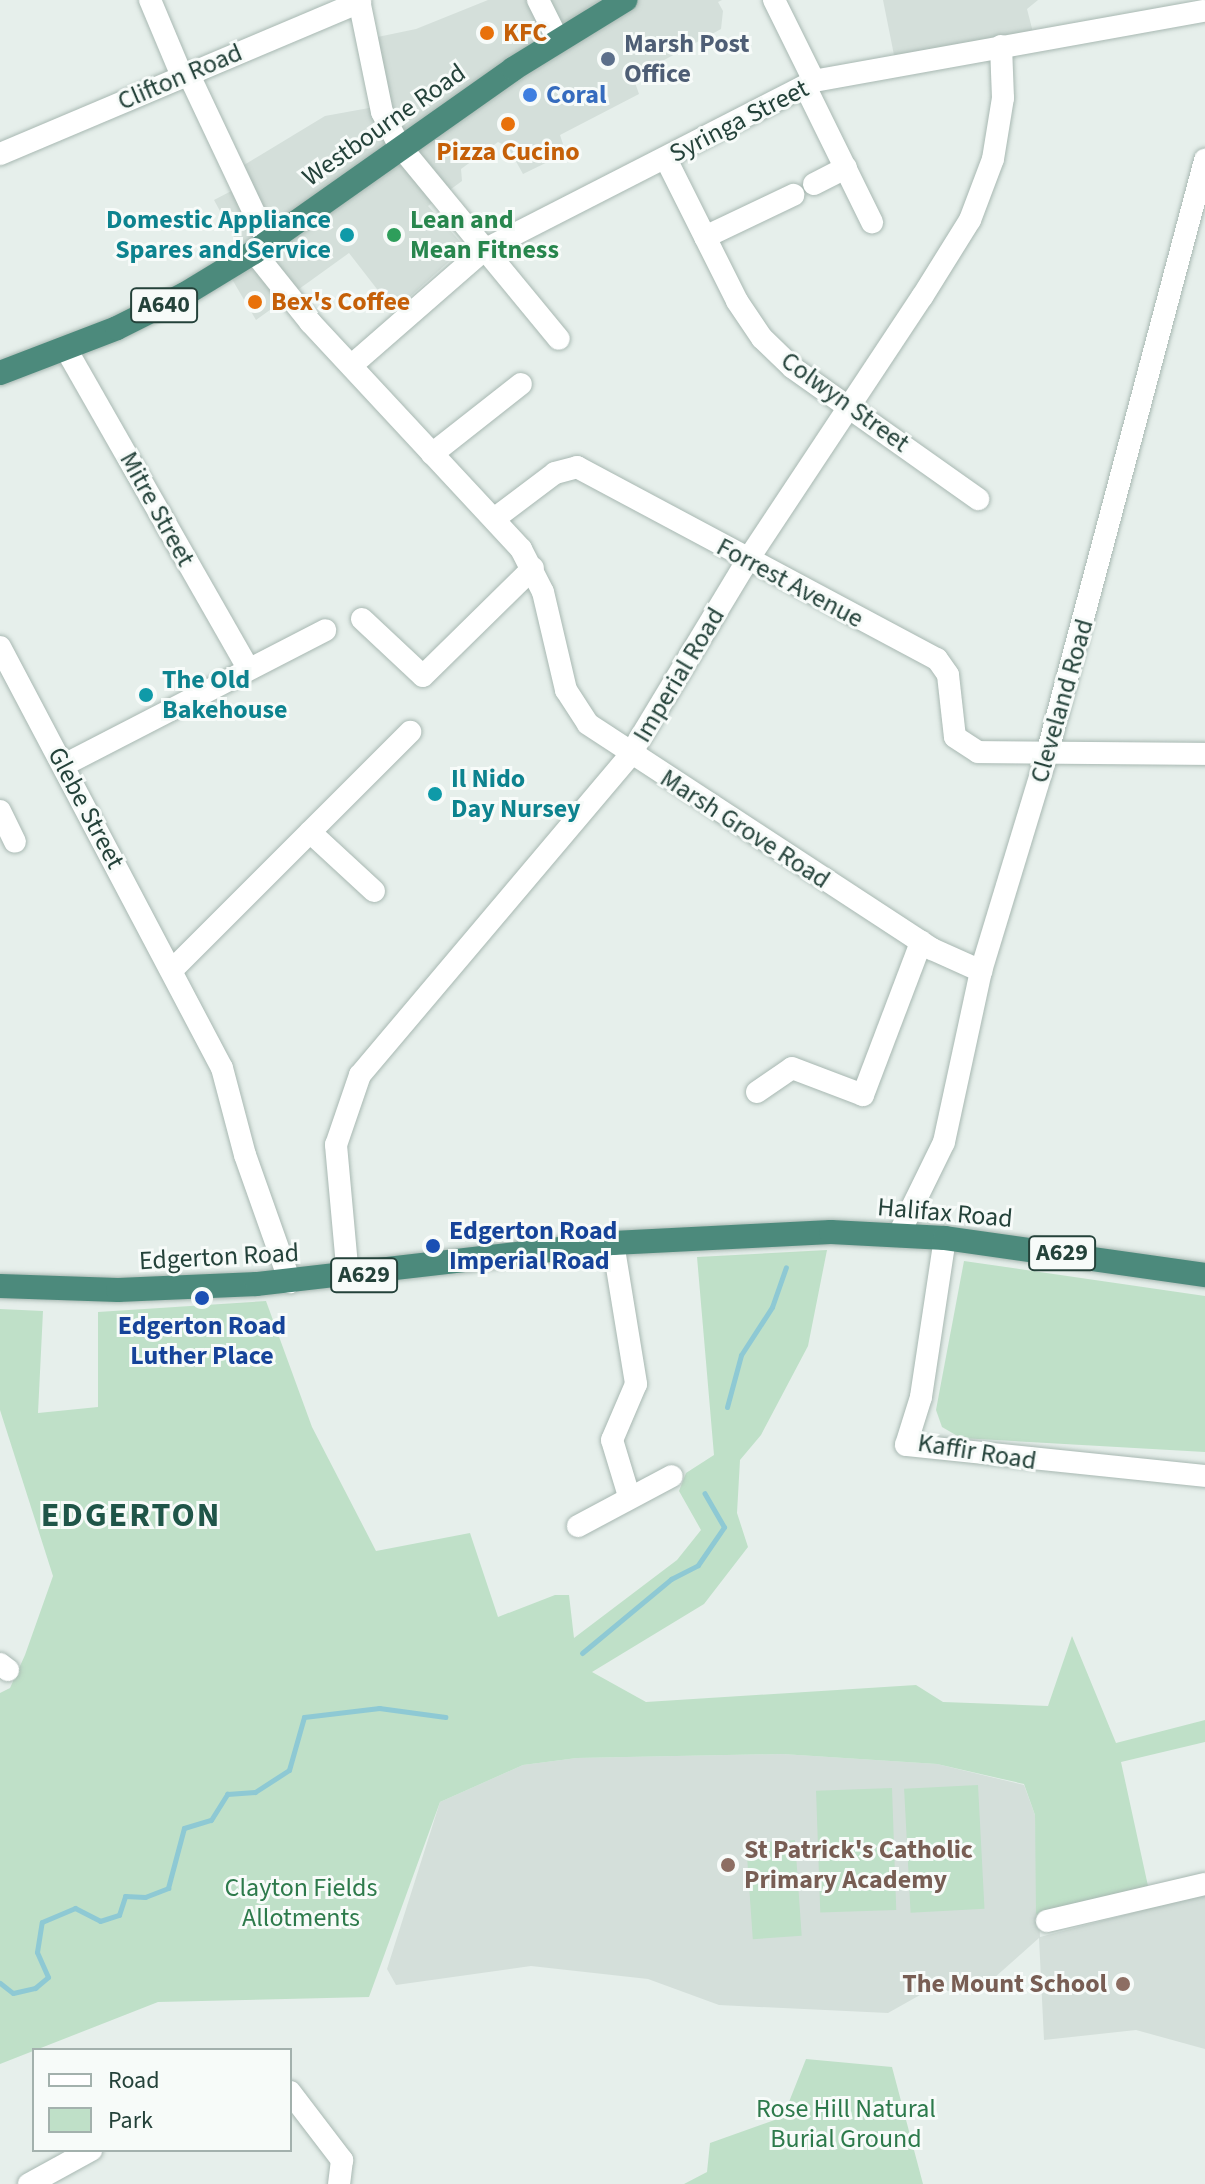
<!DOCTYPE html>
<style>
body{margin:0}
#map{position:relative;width:1205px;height:2184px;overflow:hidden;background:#e6efeb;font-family:"Source Sans 3",sans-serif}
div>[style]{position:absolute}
.built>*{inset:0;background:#d4dfda}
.green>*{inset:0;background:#bfe0c8;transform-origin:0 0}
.stream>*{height:5px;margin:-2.5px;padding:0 2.5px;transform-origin:2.5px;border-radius:2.5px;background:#8ec9d4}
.roads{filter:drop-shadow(0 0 2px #a8b8b2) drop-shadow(0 0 2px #a8b8b2)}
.minor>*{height:22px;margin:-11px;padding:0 11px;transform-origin:11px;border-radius:11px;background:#fff}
.trunk>*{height:24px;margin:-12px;padding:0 12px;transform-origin:12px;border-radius:12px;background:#4c8a7c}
.dots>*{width:22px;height:22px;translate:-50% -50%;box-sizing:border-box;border:4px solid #f7fbf9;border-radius:50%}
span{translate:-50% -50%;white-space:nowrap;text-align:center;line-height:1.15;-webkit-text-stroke:6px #f7fbf9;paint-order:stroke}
.shield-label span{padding:2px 6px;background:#f7fbf9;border:2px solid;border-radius:6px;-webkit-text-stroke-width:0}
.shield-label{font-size:24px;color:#24423a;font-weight:700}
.food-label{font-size:26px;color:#c56008;font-weight:700}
.left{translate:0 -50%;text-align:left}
.service-label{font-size:26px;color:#4e5e75;font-weight:700}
.street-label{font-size:26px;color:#24423a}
.shop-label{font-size:26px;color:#366cbe;font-weight:700}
.culture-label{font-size:26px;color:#0d838f;font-weight:700}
.right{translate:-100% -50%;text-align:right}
.leisure-label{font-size:26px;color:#27864d;font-weight:700}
.transit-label{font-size:26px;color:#164399;font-weight:700}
.education-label{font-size:26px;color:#785e54;font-weight:700}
.park-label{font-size:26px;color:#2d7a4b}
.district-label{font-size:34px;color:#1f5548;font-weight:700;letter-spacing:2px}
.legend{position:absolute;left:32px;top:2048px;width:260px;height:104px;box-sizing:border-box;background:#f7fbf9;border:2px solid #a3b1ad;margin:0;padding:10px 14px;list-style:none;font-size:24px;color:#24423a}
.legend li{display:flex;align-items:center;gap:16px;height:40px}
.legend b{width:40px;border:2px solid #a3b1ad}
</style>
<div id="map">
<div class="built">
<div style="clip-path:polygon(488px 0,722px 0,718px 2px,723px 11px,721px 29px,633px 77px,639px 94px,560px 135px,566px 153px,523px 174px,508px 147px,498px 142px,461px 169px,462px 181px,428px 206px,465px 247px,394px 311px,349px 253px,256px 320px,226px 269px,245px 257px,214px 200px,239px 187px,234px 171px,325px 116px,380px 106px,368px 39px,416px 29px)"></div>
<div style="clip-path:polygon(883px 0,1038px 0,1027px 9px,1035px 40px,896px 65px)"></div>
<div style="clip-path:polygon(782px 1754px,937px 1764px,1024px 1785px,1035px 1815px,1040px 1937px,1205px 1894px,1205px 2049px,1136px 2030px,1044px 2040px,1039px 1938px,985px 1986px,920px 1995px,888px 2013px,719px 2005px,648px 1979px,531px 1966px,396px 1985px,387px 1969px,440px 1802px,523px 1765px,577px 1758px)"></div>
</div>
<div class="green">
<div style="clip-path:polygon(827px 1250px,808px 1346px,761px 1435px,740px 1460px,737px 1513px,748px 1547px,704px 1604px,592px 1672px,646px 1702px,916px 1685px,943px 1702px,1048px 1706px,1072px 1636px,1116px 1743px,1205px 1720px,1205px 1742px,1121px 1762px,1148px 1886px,1036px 1914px,1035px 1815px,1024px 1784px,937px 1764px,782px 1754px,577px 1758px,523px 1765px,440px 1802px,369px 1997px,158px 2002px,0 2064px,0 1693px,10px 1688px,25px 1655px,53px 1576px,0 1410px,0 1309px,43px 1311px,38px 1413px,98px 1407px,98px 1312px,266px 1301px,312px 1427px,376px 1551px,470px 1533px,498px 1617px,555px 1595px,569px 1595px,574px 1638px,677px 1560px,701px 1530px,679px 1491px,686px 1473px,714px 1455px,697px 1257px)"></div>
<div style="clip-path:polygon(964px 1261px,1205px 1296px,1205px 1452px,961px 1438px,942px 1427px,936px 1410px)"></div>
<div style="left:978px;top:1785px;width:124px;height:74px;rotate:87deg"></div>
<div style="left:892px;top:1788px;width:122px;height:76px;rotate:88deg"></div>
<div style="left:795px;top:1840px;width:96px;height:49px;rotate:86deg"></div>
<div style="clip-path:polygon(806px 2059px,892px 2067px,923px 2184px,684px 2184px,707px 2172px,710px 2143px,783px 2117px)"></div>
</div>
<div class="stream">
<div style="left:727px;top:1407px;width:54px;rotate:-74.9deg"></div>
<div style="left:741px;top:1355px;width:57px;rotate:-57.1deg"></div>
<div style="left:772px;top:1307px;width:42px;rotate:-70.7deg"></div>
<div style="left:582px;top:1653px;width:116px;rotate:-39.7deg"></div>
<div style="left:671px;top:1579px;width:30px;rotate:-27deg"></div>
<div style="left:698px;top:1565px;width:46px;rotate:-55.6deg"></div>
<div style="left:724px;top:1527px;width:39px;rotate:-120deg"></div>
<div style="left:0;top:1983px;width:16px;rotate:38deg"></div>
<div style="left:13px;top:1993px;width:23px;rotate:-13deg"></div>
<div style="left:35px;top:1988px;width:17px;rotate:-40deg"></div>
<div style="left:48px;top:1977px;width:27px;rotate:-114deg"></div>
<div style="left:37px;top:1952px;width:30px;rotate:-81deg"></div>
<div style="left:42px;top:1922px;width:36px;rotate:-23deg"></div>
<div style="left:75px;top:1908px;width:28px;rotate:27deg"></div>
<div style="left:100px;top:1921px;width:20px;rotate:-18deg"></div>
<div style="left:119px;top:1915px;width:20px;rotate:-72deg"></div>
<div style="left:125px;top:1896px;width:20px;rotate:3deg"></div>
<div style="left:145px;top:1897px;width:25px;rotate:-21deg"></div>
<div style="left:168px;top:1888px;width:62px;rotate:-75.1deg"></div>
<div style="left:184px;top:1828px;width:28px;rotate:-17deg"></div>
<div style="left:211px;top:1820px;width:31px;rotate:-58deg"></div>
<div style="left:227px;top:1794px;width:28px;rotate:-4deg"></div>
<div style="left:255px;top:1792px;width:40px;rotate:-32.9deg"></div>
<div style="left:289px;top:1770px;width:55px;rotate:-74.2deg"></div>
<div style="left:304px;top:1717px;width:76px;rotate:-6.8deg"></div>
<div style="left:379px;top:1708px;width:67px;rotate:7.8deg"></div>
</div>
<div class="roads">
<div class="minor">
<div style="left:150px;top:0;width:82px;rotate:67.2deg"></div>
<div style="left:359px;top:0;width:114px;rotate:78.4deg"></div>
<div style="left:382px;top:112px;width:37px;rotate:63deg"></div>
<div style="left:399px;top:145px;width:251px;rotate:50.5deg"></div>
<div style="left:538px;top:0;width:45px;rotate:63.4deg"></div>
<div style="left:774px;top:0;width:90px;rotate:63.7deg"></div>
<div style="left:188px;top:73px;width:187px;rotate:64.7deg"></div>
<div style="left:805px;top:86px;width:152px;rotate:63.8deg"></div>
<div style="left:0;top:154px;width:391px;rotate:-22.9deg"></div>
<div style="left:666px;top:159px;width:159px;rotate:63.4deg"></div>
<div style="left:737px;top:301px;width:45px;rotate:56deg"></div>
<div style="left:762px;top:338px;width:43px;rotate:44.1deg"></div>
<div style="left:793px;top:368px;width:227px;rotate:35.3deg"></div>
<div style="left:814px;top:184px;width:36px;rotate:-27deg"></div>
<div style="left:705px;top:237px;width:98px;rotate:-25.5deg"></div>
<div style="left:254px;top:252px;width:90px;rotate:51.3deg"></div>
<div style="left:310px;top:322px;width:310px;rotate:47.1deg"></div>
<div style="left:521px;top:549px;width:48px;rotate:62.9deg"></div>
<div style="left:543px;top:592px;width:101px;rotate:76.8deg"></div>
<div style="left:566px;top:690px;width:40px;rotate:57.1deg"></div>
<div style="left:588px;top:724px;width:411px;rotate:33.2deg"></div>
<div style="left:932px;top:949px;width:54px;rotate:24.2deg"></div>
<div style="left:66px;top:349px;width:367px;rotate:60.3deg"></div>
<div style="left:352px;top:365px;width:175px;rotate:-41.1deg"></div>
<div style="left:484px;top:250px;width:371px;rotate:-27.1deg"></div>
<div style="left:814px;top:81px;width:397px;rotate:-10.2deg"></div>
<div style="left:432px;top:454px;width:113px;rotate:-38.2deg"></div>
<div style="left:494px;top:519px;width:76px;rotate:-37deg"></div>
<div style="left:555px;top:473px;width:23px;rotate:-15deg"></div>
<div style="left:577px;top:467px;width:408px;rotate:28.1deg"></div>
<div style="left:937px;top:659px;width:19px;rotate:55deg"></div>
<div style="left:948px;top:675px;width:62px;rotate:83.6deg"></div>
<div style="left:955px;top:737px;width:27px;rotate:33deg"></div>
<div style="left:978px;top:752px;width:227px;rotate:0.5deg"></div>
<div style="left:362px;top:619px;width:83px;rotate:43.1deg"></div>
<div style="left:423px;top:676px;width:154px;rotate:-44.5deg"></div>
<div style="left:0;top:647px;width:476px;rotate:62.2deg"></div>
<div style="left:222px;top:1068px;width:90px;rotate:75.2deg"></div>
<div style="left:245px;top:1155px;width:135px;rotate:70.5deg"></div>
<div style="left:64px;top:765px;width:294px;rotate:-27.3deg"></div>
<div style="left:0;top:811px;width:34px;rotate:64deg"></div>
<div style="left:310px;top:832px;width:87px;rotate:42.7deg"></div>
<div style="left:172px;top:970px;width:337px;rotate:-45deg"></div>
<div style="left:757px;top:1092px;width:42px;rotate:-34.4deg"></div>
<div style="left:792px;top:1068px;width:76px;rotate:20.8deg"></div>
<div style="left:863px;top:1095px;width:164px;rotate:-69.2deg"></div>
<div style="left:899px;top:1234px;width:102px;rotate:-63.9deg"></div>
<div style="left:944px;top:1142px;width:175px;rotate:-77.8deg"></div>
<div style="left:981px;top:971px;width:227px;rotate:-73.1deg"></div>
<div style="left:1047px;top:754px;width:615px;rotate:-75.1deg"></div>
<div style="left:945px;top:1238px;width:161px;rotate:98.6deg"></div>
<div style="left:921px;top:1397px;width:50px;rotate:107.4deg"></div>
<div style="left:906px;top:1445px;width:301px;rotate:5.9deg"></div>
<div style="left:613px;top:1243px;width:143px;rotate:80.7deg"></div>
<div style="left:636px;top:1384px;width:61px;rotate:113.2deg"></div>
<div style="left:612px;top:1440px;width:59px;rotate:73.1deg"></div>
<div style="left:348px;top:1277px;width:133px;rotate:-95.2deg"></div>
<div style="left:336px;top:1145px;width:74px;rotate:-71.1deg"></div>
<div style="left:360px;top:1075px;width:419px;rotate:-49.8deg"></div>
<div style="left:630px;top:755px;width:227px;rotate:-58.9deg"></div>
<div style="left:747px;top:561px;width:317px;rotate:-56.5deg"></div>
<div style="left:922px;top:297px;width:91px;rotate:-58.1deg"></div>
<div style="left:970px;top:220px;width:65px;rotate:-69.3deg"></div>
<div style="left:993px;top:159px;width:62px;rotate:-80.7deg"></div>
<div style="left:1003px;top:98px;width:52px;rotate:-92.2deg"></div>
<div style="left:578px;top:1526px;width:106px;rotate:-28deg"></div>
<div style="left:0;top:1664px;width:10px;rotate:37deg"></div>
<div style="left:1047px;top:1921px;width:162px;rotate:-13.2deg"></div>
<div style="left:290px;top:2092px;width:86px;rotate:52.6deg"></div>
<div style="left:342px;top:2160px;width:24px;rotate:97deg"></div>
<div style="left:29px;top:2184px;width:71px;rotate:-28.7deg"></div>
</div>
<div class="trunk">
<div style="left:0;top:373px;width:125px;rotate:-21deg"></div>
<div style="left:117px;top:328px;width:76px;rotate:-26.6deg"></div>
<div style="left:185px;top:294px;width:81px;rotate:-31.3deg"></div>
<div style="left:254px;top:252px;width:317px;rotate:-35.2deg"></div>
<div style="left:513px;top:69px;width:132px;rotate:-31.6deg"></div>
<div style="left:0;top:1286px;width:118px;rotate:1.9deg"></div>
<div style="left:118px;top:1290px;width:139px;rotate:-2.5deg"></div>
<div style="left:257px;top:1284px;width:358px;rotate:-6.6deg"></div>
<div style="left:613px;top:1243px;width:218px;rotate:-2.9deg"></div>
<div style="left:831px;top:1232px;width:114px;rotate:3deg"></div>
<div style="left:945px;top:1238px;width:263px;rotate:8.1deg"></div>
</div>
</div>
<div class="dots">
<div style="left:487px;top:33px;background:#e8710a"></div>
<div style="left:608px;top:59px;background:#5c6f8a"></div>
<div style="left:530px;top:95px;background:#3f7fe0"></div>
<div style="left:508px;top:124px;background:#e8710a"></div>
<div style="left:347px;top:235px;background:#0f9aa8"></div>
<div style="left:394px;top:235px;background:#2e9e5b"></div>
<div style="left:255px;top:302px;background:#e8710a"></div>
<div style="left:146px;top:695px;background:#0f9aa8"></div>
<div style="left:435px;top:794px;background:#0f9aa8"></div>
<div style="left:433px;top:1246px;background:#1a4fb4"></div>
<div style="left:202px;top:1298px;background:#1a4fb4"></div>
<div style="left:728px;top:1865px;background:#8d6e63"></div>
<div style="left:1123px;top:1984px;background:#8d6e63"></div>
</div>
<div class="shield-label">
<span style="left:164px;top:305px">A640</span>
<span style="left:1062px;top:1253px">A629</span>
<span style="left:364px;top:1275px">A629</span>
</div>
<div class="food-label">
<span class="left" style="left:503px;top:33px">KFC</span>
<span style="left:508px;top:152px">Pizza Cucino</span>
<span class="left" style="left:271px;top:302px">Bex's Coffee</span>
</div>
<div class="service-label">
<span class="left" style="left:624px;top:59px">Marsh Post<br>Office</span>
</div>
<div class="street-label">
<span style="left:180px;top:77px;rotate:-23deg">Clifton Road</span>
<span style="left:739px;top:121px;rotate:-27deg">Syringa Street</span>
<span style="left:384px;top:125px;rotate:-35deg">Westbourne Road</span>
<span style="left:845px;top:402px;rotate:36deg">Colwyn Street</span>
<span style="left:157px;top:509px;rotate:61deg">Mitre Street</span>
<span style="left:790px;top:583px;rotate:28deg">Forrest Avenue</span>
<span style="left:679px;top:675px;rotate:-59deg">Imperial Road</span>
<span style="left:1062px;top:701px;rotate:-74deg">Cleveland Road</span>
<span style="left:86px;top:808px;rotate:62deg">Glebe Street</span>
<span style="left:745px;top:829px;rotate:33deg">Marsh Grove Road</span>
<span style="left:945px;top:1213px;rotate:5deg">Halifax Road</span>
<span style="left:219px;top:1257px;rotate:-3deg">Edgerton Road</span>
<span style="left:977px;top:1452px;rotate:9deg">Kaffir Road</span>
</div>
<div class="shop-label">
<span class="left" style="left:546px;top:95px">Coral</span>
</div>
<div class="culture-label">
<span class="right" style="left:331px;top:235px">Domestic Appliance<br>Spares and Service</span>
<span class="left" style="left:162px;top:695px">The Old<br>Bakehouse</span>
<span class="left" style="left:451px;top:794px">Il Nido<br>Day Nursey</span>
</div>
<div class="leisure-label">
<span class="left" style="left:410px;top:235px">Lean and<br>Mean Fitness</span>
</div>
<div class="transit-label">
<span class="left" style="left:449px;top:1246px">Edgerton Road<br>Imperial Road</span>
<span style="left:202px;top:1341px">Edgerton Road<br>Luther Place</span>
</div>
<div class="education-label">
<span class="left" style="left:744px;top:1865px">St Patrick's Catholic<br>Primary Academy</span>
<span class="right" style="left:1107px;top:1984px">The Mount School</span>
</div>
<div class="park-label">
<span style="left:301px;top:1903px">Clayton Fields<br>Allotments</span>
<span style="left:846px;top:2124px">Rose Hill Natural<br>Burial Ground</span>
</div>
<div class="district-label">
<span style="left:131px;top:1516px">EDGERTON</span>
</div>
<ul class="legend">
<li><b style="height:10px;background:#fff"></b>Road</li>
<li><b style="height:22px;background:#bfe0c8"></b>Park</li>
</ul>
</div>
